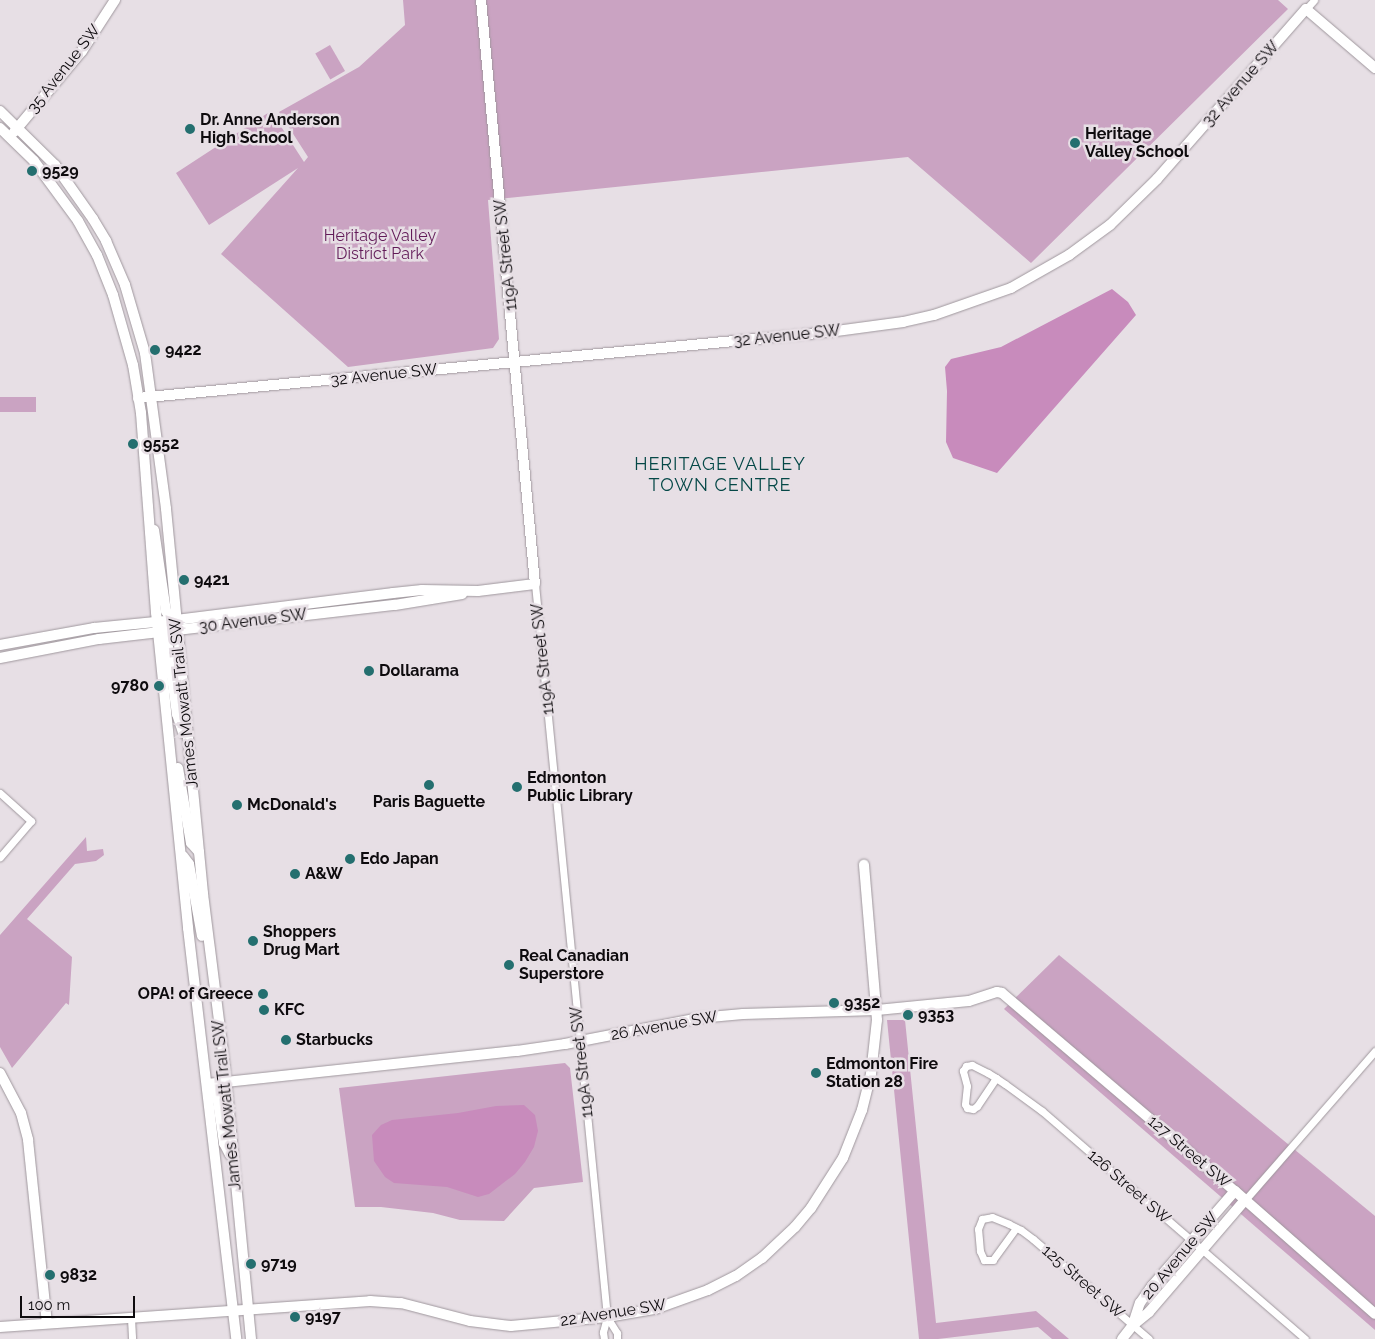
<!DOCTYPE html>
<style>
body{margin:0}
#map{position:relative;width:1375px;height:1339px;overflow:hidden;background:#e7dfe5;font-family:Raleway,sans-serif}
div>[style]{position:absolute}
.green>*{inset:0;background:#caa3c2;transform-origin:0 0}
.water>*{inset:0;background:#c88bbc}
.roads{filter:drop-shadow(0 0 1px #9f979d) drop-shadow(0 0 1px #9f979d)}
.street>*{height:7px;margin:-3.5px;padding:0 3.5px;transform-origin:3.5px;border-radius:3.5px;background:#fff}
.secondary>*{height:10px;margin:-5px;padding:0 5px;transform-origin:5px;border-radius:5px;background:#fff}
.dots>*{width:14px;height:14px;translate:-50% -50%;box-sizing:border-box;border:2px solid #e7dfe5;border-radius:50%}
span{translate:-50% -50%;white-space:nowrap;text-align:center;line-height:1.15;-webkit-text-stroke:5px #e7dfe5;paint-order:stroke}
.street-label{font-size:16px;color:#0e0b0e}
.poi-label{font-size:16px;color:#0e0b0e;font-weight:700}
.left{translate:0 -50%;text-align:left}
.right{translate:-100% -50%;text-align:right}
.park-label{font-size:16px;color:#621b58}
.neighbourhood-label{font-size:18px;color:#054847;letter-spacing:1px}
.scale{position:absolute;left:20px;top:1296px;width:115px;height:22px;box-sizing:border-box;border:2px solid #0e0b0e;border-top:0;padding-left:6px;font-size:15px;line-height:18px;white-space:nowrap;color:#0e0b0e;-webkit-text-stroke:4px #e7dfe5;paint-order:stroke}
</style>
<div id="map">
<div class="green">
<div style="clip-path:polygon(403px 0,1278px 0,1288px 9px,1031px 263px,908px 157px,488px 200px,499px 339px,493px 348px,348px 367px,221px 254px,298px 168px,209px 225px,176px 173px,271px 111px,304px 162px,308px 157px,279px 112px,359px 67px,405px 25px)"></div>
<div style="left:330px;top:45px;width:30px;height:17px;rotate:60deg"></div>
<div style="left:36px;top:397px;width:15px;height:36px;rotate:90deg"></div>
<div style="clip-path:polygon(86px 837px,87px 851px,103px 849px,104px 855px,96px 861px,75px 864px,27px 919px,72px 957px,69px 1005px,66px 1003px,12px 1068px,0 1047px,0 935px)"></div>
<div style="clip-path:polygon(1059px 955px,1375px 1216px,1375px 1330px,1004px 1009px)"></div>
<div style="clip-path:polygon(905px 1020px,936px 1323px,1036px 1311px,1069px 1339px,1052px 1339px,1038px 1327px,938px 1339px,919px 1339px,887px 1020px)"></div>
<div style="clip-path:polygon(565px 1063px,570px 1068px,583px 1182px,534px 1188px,504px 1221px,460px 1220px,433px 1213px,381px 1207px,355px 1207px,339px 1088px)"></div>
</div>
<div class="water">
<div style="clip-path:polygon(1112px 289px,1128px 302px,1136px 315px,997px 473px,953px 458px,946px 442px,947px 391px,945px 367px,951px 359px,1001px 347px)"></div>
<div style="clip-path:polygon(524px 1105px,535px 1115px,538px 1131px,534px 1147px,525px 1162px,515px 1174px,489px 1194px,478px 1197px,447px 1187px,394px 1183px,385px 1177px,374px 1161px,372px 1135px,381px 1125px,392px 1120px,458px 1113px,496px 1106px)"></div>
</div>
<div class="roads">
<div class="street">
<div style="left:1306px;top:9px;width:12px;rotate:-48deg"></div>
<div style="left:535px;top:584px;width:737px;rotate:84.39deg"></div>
<div style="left:607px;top:1317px;width:16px;rotate:105deg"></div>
<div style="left:603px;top:1332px;width:7px;rotate:82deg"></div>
<div style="left:0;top:793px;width:42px;rotate:42.1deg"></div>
<div style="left:31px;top:821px;width:48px;rotate:130.7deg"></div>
<div style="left:996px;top:1078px;width:34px;rotate:124deg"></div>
<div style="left:977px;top:1106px;width:5px;rotate:143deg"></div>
<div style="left:973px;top:1109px;width:6px;rotate:-171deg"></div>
<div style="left:967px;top:1108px;width:4px;rotate:-117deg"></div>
<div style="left:965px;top:1104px;width:18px;rotate:-84deg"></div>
<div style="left:967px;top:1086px;width:16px;rotate:-105deg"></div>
<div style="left:963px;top:1071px;width:6px;rotate:-59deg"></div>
<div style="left:966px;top:1066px;width:6px;rotate:-9deg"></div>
<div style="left:972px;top:1065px;width:18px;rotate:27deg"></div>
<div style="left:988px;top:1073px;width:9px;rotate:32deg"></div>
<div style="left:996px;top:1078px;width:11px;rotate:34deg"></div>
<div style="left:1005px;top:1084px;width:46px;rotate:36.1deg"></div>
<div style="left:1042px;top:1111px;width:348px;rotate:40.9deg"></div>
<div style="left:1245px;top:1200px;width:198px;rotate:-48.9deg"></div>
<div style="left:1016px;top:1228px;width:39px;rotate:126deg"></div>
<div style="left:993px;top:1260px;width:9px;rotate:180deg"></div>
<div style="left:984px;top:1260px;width:10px;rotate:-114deg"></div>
<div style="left:980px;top:1251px;width:22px;rotate:-95deg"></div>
<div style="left:978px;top:1229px;width:11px;rotate:-68deg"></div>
<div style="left:982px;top:1219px;width:10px;rotate:-11deg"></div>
<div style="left:992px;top:1217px;width:18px;rotate:22deg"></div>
<div style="left:1009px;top:1224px;width:13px;rotate:27deg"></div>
<div style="left:1021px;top:1230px;width:15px;rotate:37deg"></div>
<div style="left:1033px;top:1239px;width:153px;rotate:40.8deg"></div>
<div style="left:607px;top:1317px;width:19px;rotate:58deg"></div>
<div style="left:617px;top:1333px;width:6px;rotate:90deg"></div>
<div style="left:131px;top:1318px;width:21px;rotate:87deg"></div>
</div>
<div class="secondary">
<div style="left:0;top:111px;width:77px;rotate:44.5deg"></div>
<div style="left:55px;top:165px;width:66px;rotate:54.9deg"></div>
<div style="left:93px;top:219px;width:26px;rotate:59deg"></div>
<div style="left:106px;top:241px;width:48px;rotate:66.6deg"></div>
<div style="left:125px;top:285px;width:71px;rotate:73.6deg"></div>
<div style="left:145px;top:353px;width:157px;rotate:82.3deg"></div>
<div style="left:166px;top:509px;width:387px;rotate:84.5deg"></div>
<div style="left:203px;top:894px;width:176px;rotate:82.8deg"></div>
<div style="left:225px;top:1069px;width:271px;rotate:84.5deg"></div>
<div style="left:0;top:128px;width:47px;rotate:44.1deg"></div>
<div style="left:34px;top:161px;width:74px;rotate:53.7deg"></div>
<div style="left:78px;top:221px;width:39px;rotate:61deg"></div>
<div style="left:97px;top:255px;width:43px;rotate:68.2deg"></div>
<div style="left:113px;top:295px;width:73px;rotate:74.1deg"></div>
<div style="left:133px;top:365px;width:49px;rotate:80.5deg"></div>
<div style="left:141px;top:413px;width:200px;rotate:85.7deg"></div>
<div style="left:156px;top:612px;width:318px;rotate:84.2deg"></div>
<div style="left:188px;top:928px;width:414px;rotate:83.3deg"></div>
<div style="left:14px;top:132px;width:106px;rotate:-50deg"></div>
<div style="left:82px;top:51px;width:61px;rotate:-57.1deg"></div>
<div style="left:138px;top:398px;width:694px;rotate:-5.46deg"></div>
<div style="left:829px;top:332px;width:75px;rotate:-7.7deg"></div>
<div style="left:903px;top:322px;width:32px;rotate:-13deg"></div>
<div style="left:934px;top:315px;width:82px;rotate:-19.3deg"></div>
<div style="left:1011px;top:288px;width:67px;rotate:-29.6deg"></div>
<div style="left:1069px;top:255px;width:51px;rotate:-36.2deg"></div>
<div style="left:1110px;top:225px;width:66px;rotate:-44.4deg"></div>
<div style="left:1157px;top:179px;width:226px;rotate:-48.8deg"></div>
<div style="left:1306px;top:9px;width:91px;rotate:40.5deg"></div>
<div style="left:154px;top:530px;width:82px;rotate:81.6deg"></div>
<div style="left:166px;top:611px;width:16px;rotate:60deg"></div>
<div style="left:162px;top:628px;width:6px;rotate:45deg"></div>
<div style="left:166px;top:632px;width:83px;rotate:82.4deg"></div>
<div style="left:177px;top:714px;width:20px;rotate:72deg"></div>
<div style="left:0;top:645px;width:96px;rotate:-10.3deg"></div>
<div style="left:94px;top:628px;width:82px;rotate:-5.6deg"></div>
<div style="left:176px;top:620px;width:219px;rotate:-7.1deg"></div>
<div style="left:393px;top:593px;width:29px;rotate:-6deg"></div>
<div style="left:422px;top:590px;width:56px;rotate:1deg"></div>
<div style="left:478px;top:591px;width:57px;rotate:-7deg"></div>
<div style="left:535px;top:584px;width:586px;rotate:-95.28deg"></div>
<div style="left:0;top:658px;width:101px;rotate:-10.9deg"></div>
<div style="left:99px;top:639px;width:298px;rotate:-6.6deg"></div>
<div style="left:395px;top:605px;width:68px;rotate:-9.3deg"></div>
<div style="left:178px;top:768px;width:76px;rotate:80.2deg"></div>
<div style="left:191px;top:843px;width:12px;rotate:48deg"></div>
<div style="left:183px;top:856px;width:10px;rotate:53deg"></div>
<div style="left:189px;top:864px;width:73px;rotate:79.8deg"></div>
<div style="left:0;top:1073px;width:45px;rotate:62.3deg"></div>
<div style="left:21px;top:1113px;width:28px;rotate:75deg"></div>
<div style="left:28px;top:1140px;width:184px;rotate:84.1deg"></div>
<div style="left:207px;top:1084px;width:312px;rotate:-6.1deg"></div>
<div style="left:517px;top:1051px;width:49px;rotate:-8.3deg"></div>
<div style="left:565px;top:1044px;width:136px;rotate:-11deg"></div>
<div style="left:699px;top:1018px;width:44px;rotate:-5.2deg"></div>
<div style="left:743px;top:1014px;width:134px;rotate:-1.7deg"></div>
<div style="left:877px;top:1010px;width:92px;rotate:-5.6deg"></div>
<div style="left:969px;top:1001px;width:29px;rotate:-18deg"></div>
<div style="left:997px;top:992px;width:5px;rotate:11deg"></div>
<div style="left:1002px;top:993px;width:306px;rotate:40.4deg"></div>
<div style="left:1235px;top:1191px;width:186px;rotate:41.3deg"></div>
<div style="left:208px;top:1084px;width:14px;rotate:51deg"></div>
<div style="left:217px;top:1095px;width:49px;rotate:81.7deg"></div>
<div style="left:224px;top:1143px;width:13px;rotate:63deg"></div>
<div style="left:1133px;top:1324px;width:22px;rotate:-72deg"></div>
<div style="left:1140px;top:1303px;width:21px;rotate:-55deg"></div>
<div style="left:1152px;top:1286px;width:126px;rotate:-48.9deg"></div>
<div style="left:0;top:1327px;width:371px;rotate:-4deg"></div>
<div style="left:370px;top:1301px;width:31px;rotate:4deg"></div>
<div style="left:401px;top:1303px;width:71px;rotate:14.6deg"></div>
<div style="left:470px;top:1321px;width:41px;rotate:7deg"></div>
<div style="left:511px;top:1326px;width:96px;rotate:-5.4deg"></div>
<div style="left:607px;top:1317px;width:49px;rotate:-9.5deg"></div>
<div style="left:655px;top:1309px;width:56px;rotate:-19.7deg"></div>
<div style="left:708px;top:1290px;width:31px;rotate:-27deg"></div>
<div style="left:736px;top:1276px;width:32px;rotate:-35deg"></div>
<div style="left:762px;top:1258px;width:45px;rotate:-43.2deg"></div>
<div style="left:795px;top:1227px;width:25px;rotate:-50deg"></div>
<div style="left:811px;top:1208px;width:59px;rotate:-57.4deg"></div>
<div style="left:843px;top:1158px;width:52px;rotate:-68.4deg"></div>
<div style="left:862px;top:1110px;width:37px;rotate:-76deg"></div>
<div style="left:871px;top:1074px;width:54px;rotate:-83.7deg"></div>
<div style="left:877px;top:1020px;width:156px;rotate:-94.8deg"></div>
<div style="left:1122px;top:1339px;width:18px;rotate:-52deg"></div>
<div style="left:1133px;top:1325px;width:21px;rotate:-39deg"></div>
<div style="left:1149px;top:1312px;width:148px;rotate:-49.4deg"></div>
</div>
</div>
<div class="dots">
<div style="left:190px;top:129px;background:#246f6f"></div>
<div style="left:1075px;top:143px;background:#246f6f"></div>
<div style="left:32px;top:171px;background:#246f6f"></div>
<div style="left:155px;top:350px;background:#246f6f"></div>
<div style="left:133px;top:444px;background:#246f6f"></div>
<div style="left:184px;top:580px;background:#246f6f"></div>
<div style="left:369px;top:671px;background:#246f6f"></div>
<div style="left:159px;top:686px;background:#246f6f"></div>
<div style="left:429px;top:785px;background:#246f6f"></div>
<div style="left:517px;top:787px;background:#246f6f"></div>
<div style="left:237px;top:805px;background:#246f6f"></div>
<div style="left:350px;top:859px;background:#246f6f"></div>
<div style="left:295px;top:874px;background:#246f6f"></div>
<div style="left:253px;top:941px;background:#246f6f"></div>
<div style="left:509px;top:965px;background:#246f6f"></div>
<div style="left:263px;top:994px;background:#246f6f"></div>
<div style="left:834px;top:1003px;background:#246f6f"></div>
<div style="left:264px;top:1010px;background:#246f6f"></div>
<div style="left:908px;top:1015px;background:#246f6f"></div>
<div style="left:286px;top:1040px;background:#246f6f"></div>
<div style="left:816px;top:1073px;background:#246f6f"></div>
<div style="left:251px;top:1264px;background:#246f6f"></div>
<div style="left:50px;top:1275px;background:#246f6f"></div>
<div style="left:295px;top:1317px;background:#246f6f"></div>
</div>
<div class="street-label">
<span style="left:64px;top:69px;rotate:-52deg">35 Avenue SW</span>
<span style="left:1241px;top:84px;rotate:-49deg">32 Avenue SW</span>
<span style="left:506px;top:255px;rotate:-96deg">119A Street SW</span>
<span style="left:787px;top:336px;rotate:-6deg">32 Avenue SW</span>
<span style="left:384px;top:375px;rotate:-6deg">32 Avenue SW</span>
<span style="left:253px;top:621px;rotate:-7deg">30 Avenue SW</span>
<span style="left:543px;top:659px;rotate:-96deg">119A Street SW</span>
<span style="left:184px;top:703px;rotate:-96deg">James Mowatt Trail SW</span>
<span style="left:664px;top:1026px;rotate:-10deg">26 Avenue SW</span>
<span style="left:582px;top:1062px;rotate:-96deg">119A Street SW</span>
<span style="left:227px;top:1105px;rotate:-96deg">James Mowatt Trail SW</span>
<span style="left:1189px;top:1152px;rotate:40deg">127 Street SW</span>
<span style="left:1129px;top:1187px;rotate:41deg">126 Street SW</span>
<span style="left:1180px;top:1256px;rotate:-50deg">20 Avenue SW</span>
<span style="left:1083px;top:1282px;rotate:41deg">125 Street SW</span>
<span style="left:613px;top:1313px;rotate:-9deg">22 Avenue SW</span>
</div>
<div class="poi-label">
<span class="left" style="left:200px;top:129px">Dr. Anne Anderson<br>High School</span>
<span class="left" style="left:1085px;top:143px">Heritage<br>Valley School</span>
<span class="left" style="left:42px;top:171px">9529</span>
<span class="left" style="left:165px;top:350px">9422</span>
<span class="left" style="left:143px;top:444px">9552</span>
<span class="left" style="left:194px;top:580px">9421</span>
<span class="left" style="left:379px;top:671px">Dollarama</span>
<span class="right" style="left:149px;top:686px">9780</span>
<span class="left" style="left:527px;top:787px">Edmonton<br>Public Library</span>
<span style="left:429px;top:802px">Paris Baguette</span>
<span class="left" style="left:247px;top:805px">McDonald's</span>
<span class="left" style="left:360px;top:859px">Edo Japan</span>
<span class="left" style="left:305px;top:874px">A&amp;W</span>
<span class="left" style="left:263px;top:941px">Shoppers<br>Drug Mart</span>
<span class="left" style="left:519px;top:965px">Real Canadian<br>Superstore</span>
<span class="right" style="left:253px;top:994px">OPA! of Greece</span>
<span class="left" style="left:844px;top:1003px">9352</span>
<span class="left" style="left:274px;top:1010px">KFC</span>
<span class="left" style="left:918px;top:1015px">9353</span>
<span class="left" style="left:296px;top:1040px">Starbucks</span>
<span class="left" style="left:826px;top:1073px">Edmonton Fire<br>Station 28</span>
<span class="left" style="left:261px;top:1264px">9719</span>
<span class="left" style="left:60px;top:1275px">9832</span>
<span class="left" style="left:305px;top:1317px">9197</span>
</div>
<div class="park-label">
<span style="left:380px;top:245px">Heritage Valley<br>District Park</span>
</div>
<div class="neighbourhood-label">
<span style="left:720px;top:475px">HERITAGE VALLEY<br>TOWN CENTRE</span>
</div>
<div class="scale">100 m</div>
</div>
